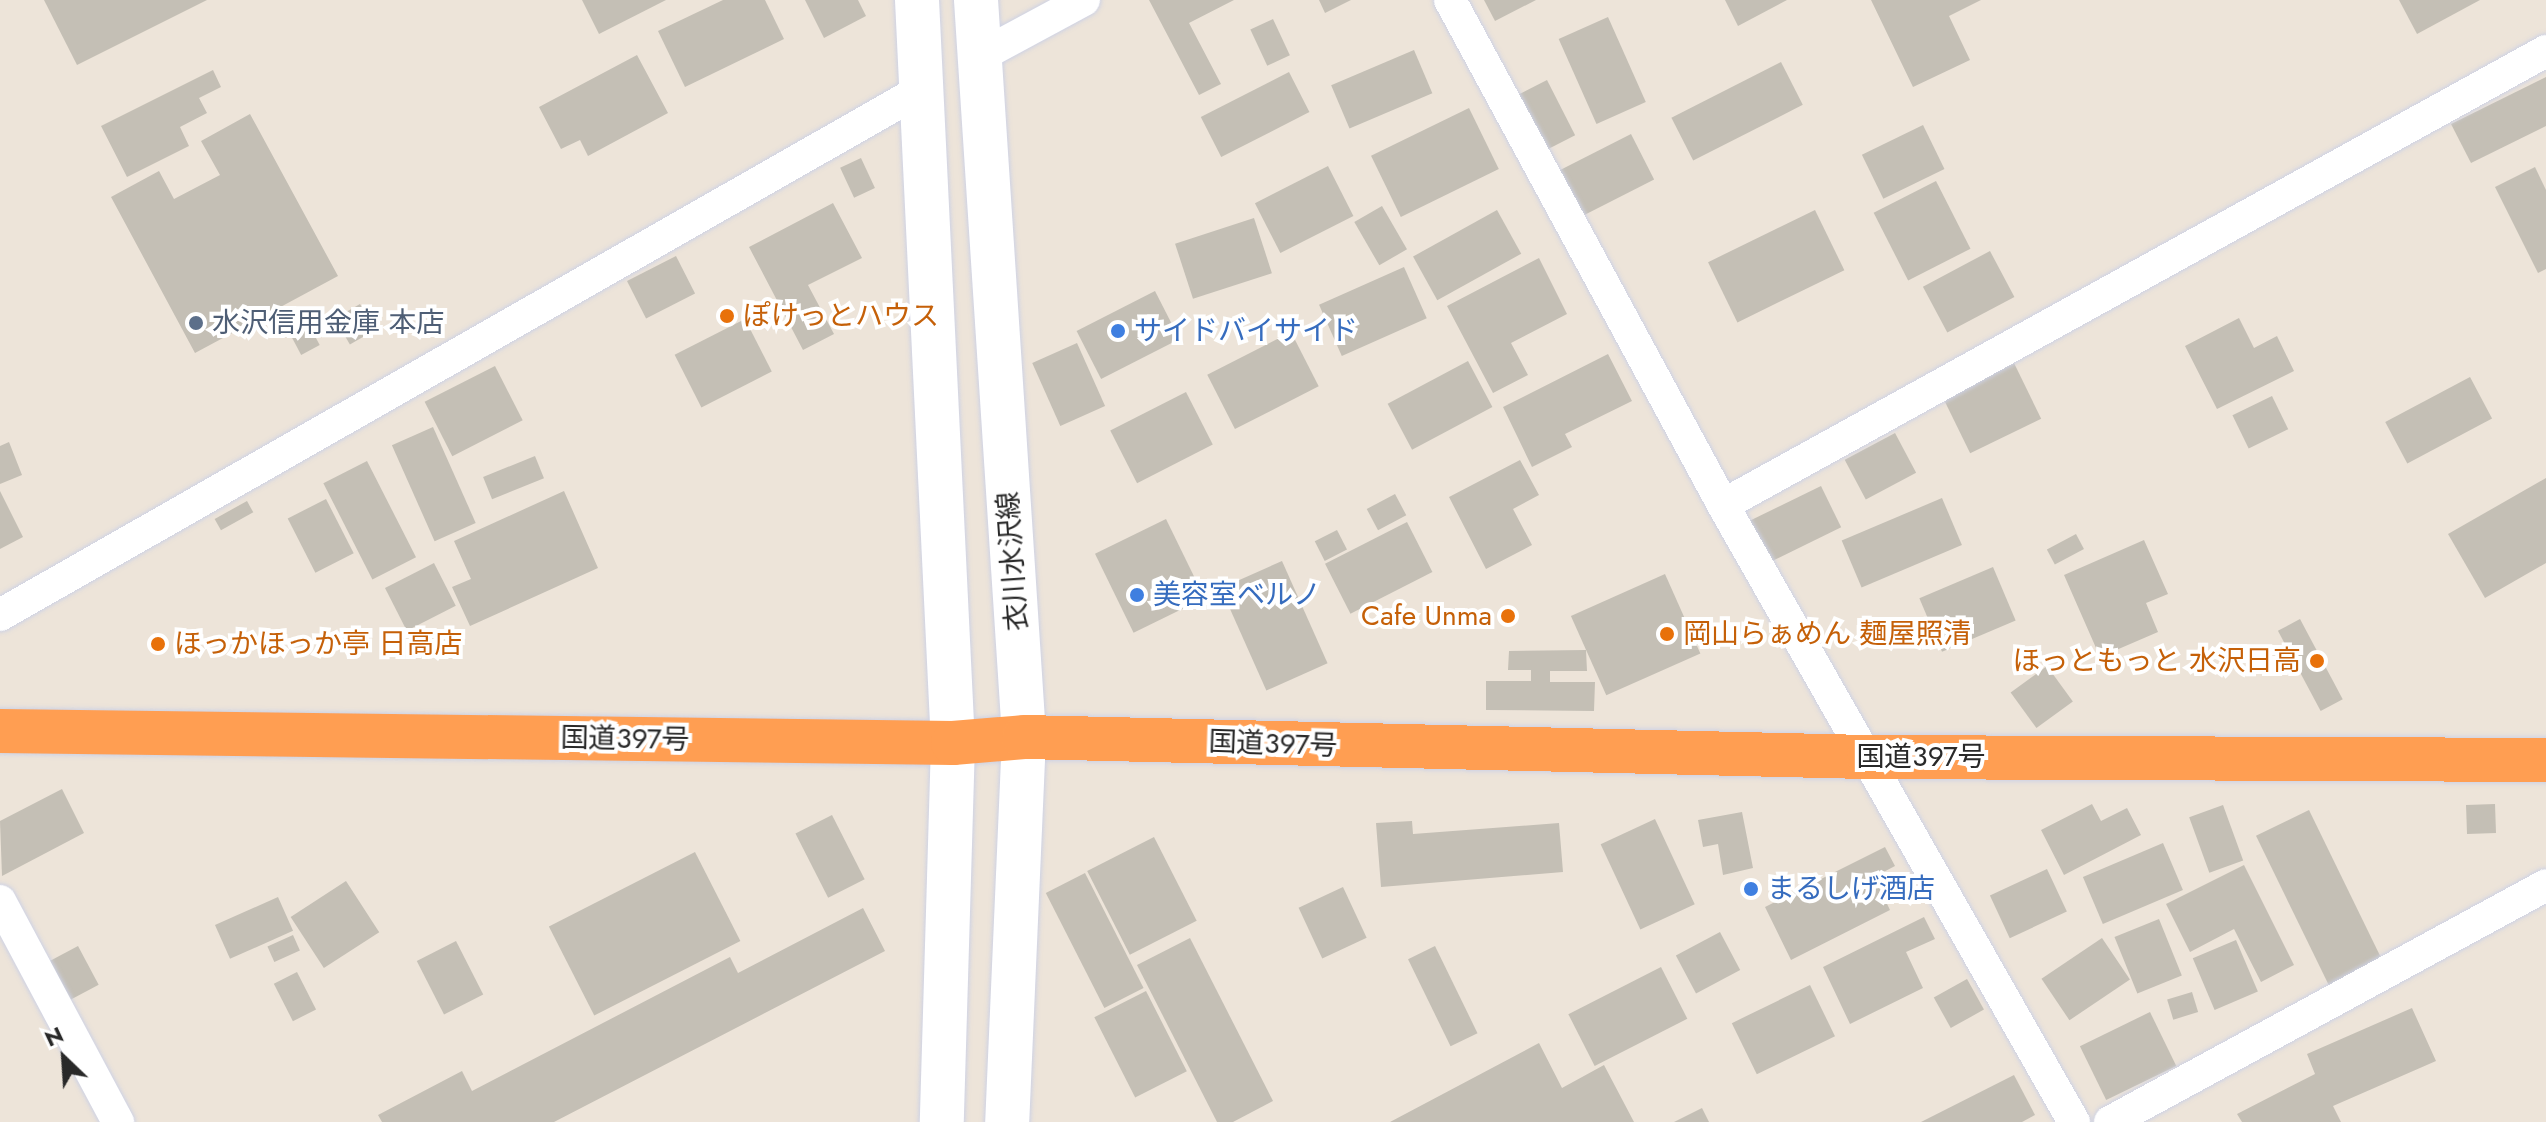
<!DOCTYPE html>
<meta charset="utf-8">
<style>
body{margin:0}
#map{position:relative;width:2546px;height:1122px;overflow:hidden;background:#ede4d9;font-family:Jost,"Noto Sans JP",sans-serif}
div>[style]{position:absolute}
.building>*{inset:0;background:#c4bfb5;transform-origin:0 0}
.roads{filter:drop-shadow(0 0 2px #ced2e4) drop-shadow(0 0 2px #ced2e4)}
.street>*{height:32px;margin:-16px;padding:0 16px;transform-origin:16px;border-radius:16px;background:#fff}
.secondary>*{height:44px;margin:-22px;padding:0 22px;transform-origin:22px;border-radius:22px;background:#fff}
.highway>*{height:44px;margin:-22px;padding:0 22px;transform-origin:22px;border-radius:22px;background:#ff9e52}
.dots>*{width:22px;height:22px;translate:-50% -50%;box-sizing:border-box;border:4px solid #fff;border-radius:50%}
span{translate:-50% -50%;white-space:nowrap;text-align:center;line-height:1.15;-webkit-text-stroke:8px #fff;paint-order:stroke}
.food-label{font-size:28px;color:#c56008}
.left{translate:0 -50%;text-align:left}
.right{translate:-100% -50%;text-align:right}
.service-label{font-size:28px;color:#4e5e75}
.shop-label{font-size:28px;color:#366cbe}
.street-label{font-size:28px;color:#292929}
.north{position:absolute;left:24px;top:1018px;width:80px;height:80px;-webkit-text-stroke:6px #fff;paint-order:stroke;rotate:335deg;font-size:22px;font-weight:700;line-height:32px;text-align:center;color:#292929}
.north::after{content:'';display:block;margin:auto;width:28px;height:36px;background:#292929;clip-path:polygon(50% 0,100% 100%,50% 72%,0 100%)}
</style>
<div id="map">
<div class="building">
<div style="clip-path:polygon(44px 0,207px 0,77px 65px)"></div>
<div style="clip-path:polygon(582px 0,666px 0,599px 34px)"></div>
<div style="clip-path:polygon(723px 0,765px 0,784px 39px,685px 87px,658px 31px)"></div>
<div style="clip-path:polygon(805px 0,858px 0,866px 16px,824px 38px)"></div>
<div style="clip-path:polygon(1149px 0,1234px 0,1189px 23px,1221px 84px,1199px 95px)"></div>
<div style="clip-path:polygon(1319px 0,1351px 0,1325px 13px)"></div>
<div style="clip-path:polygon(1484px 0,1536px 0,1495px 21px)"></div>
<div style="clip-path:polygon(1725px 0,1787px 0,1738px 26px)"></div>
<div style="clip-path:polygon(1871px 0,1981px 0,1949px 16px,1970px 60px,1913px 87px)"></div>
<div style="clip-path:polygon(2399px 0,2480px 0,2417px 34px)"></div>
<div style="left:1608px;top:17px;width:93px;height:54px;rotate:66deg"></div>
<div style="left:1273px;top:19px;width:40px;height:25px;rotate:65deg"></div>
<div style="left:1414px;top:50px;width:47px;height:90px;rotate:67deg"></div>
<div style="clip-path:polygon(637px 55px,668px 113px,588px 156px,580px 140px,561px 149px,539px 107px)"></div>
<div style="left:1781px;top:62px;width:48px;height:123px;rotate:63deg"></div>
<div style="clip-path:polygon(213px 70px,221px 87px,199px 98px,207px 113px,180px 127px,189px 146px,127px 177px,101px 126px)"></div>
<div style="left:1289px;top:72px;width:45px;height:99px;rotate:63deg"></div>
<div style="clip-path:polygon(2546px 77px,2546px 126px,2471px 163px,2451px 124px)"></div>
<div style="left:1547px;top:80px;width:62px;height:39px;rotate:63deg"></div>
<div style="left:1469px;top:108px;width:68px;height:109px;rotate:64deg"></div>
<div style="clip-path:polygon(250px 114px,338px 276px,195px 353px,111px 197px,159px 171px,174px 199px,220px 175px,201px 141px)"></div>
<div style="left:1923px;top:125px;width:49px;height:68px;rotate:64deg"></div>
<div style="left:1631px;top:134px;width:51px;height:80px;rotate:63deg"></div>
<div style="left:861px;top:158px;width:33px;height:23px;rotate:65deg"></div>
<div style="left:1328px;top:166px;width:56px;height:82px;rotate:63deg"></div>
<div style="clip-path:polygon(2535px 167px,2546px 190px,2546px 269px,2538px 273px,2495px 187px)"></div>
<div style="left:1936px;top:181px;width:76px;height:70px;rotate:63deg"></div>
<div style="clip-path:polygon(833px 203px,862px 258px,808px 285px,834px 334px,803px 350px,749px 247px)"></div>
<div style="left:1382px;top:206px;width:50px;height:32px;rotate:60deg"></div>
<div style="left:1497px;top:210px;width:50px;height:96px;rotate:61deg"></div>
<div style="left:1815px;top:210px;width:67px;height:119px;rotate:64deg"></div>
<div style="left:1254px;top:218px;width:58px;height:83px;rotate:72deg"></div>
<div style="left:1990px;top:251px;width:52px;height:76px;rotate:62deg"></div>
<div style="left:676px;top:256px;width:42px;height:55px;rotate:63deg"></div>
<div style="clip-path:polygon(1539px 258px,1567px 314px,1511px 343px,1528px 375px,1493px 393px,1447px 306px)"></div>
<div style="left:1404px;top:267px;width:56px;height:93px;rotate:66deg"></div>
<div style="left:1155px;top:291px;width:54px;height:88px;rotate:63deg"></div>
<div style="left:360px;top:304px;width:30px;height:29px;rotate:60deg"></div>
<div style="left:300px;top:308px;width:42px;height:21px;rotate:62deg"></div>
<div style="clip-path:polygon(2239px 318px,2254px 348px,2277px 336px,2294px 371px,2217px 409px,2185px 346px)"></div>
<div style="left:745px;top:319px;width:59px;height:79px;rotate:63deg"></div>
<div style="left:1291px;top:332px;width:61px;height:94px;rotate:63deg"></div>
<div style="left:1077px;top:343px;width:69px;height:49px;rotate:66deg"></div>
<div style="clip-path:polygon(1608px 354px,1632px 401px,1565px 434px,1572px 447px,1532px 467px,1503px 407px)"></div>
<div style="left:1468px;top:361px;width:52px;height:91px;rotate:62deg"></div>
<div style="left:2014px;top:363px;width:62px;height:79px;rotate:64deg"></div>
<div style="left:495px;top:366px;width:61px;height:79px;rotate:63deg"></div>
<div style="left:2470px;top:377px;width:47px;height:96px;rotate:62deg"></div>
<div style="left:1186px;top:392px;width:59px;height:85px;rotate:63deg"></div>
<div style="left:2272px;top:396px;width:37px;height:44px;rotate:64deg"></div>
<div style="left:433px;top:427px;width:105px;height:45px;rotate:66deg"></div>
<div style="left:1895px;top:433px;width:45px;height:57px;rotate:62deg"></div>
<div style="clip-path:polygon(9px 442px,22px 475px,0 484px,0 446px)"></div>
<div style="left:535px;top:456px;width:24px;height:56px;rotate:68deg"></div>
<div style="clip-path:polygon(1520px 460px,1539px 495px,1513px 509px,1532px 545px,1486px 569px,1449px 497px)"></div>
<div style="left:367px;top:461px;width:108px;height:49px;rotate:63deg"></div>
<div style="clip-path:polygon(2546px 478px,2546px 563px,2485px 598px,2448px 534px)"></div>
<div style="left:1821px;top:486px;width:46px;height:85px;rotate:64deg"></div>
<div style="clip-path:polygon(0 491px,23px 537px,0 549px)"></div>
<div style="clip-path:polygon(564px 491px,598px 568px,470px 626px,452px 587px,471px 579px,454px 541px)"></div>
<div style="left:1395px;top:494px;width:24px;height:32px;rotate:62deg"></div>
<div style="left:1942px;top:498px;width:51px;height:109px;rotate:67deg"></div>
<div style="left:326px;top:499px;width:61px;height:43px;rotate:63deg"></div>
<div style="left:247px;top:501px;width:13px;height:37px;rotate:61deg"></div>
<div style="left:1166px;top:519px;width:88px;height:79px;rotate:64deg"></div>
<div style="left:1407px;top:522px;width:56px;height:92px;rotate:63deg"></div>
<div style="left:1337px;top:530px;width:22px;height:25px;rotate:63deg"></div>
<div style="left:2076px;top:534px;width:17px;height:33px;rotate:62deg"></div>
<div style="clip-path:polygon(2144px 540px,2168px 594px,2146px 603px,2158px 632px,2100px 657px,2064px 575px)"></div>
<div style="left:1282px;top:561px;width:112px;height:67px;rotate:66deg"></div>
<div style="left:434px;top:563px;width:48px;height:55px;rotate:63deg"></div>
<div style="left:1993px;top:567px;width:58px;height:80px;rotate:67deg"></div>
<div style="left:1665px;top:574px;width:87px;height:103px;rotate:66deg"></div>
<div style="left:2300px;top:619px;width:91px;height:25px;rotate:62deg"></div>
<div style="clip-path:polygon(1586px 650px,1587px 671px,1550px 671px,1550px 682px,1595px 682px,1594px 711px,1486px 710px,1486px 681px,1531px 681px,1531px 670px,1508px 670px,1509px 651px)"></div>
<div style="left:2047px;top:666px;width:44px;height:45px;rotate:54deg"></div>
<div style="clip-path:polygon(62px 789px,84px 833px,2px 876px,0 821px)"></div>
<div style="clip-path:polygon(2092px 804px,2101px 821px,2127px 808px,2141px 835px,2064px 875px,2041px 830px)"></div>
<div style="left:2495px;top:804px;width:29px;height:29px;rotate:88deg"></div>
<div style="left:2223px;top:805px;width:59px;height:36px;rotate:70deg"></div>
<div style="left:2309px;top:810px;width:166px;height:59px;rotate:64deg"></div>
<div style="clip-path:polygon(1742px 812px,1753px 868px,1723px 875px,1718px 844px,1703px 847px,1698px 820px)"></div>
<div style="left:832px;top:815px;width:72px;height:41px;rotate:63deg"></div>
<div style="left:1655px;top:819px;width:94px;height:60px;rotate:65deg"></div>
<div style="clip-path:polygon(1412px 821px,1413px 834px,1559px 823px,1563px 872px,1381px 887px,1376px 823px)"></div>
<div style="left:1154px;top:837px;width:94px;height:75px;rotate:63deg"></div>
<div style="left:2163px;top:843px;width:51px;height:87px;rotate:67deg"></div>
<div style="clip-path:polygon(1885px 847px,1895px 866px,1874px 877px,1890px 910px,1791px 960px,1765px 907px)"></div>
<div style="left:695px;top:852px;width:100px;height:164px;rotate:63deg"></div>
<div style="clip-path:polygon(2244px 865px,2294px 965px,2261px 982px,2234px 929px,2190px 952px,2166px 904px)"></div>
<div style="left:2047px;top:869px;width:47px;height:63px;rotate:65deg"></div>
<div style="left:1085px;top:873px;width:129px;height:44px;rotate:63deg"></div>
<div style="left:346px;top:881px;width:61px;height:66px;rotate:57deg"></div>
<div style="left:1343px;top:887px;width:56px;height:49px;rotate:65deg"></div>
<div style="left:278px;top:897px;width:37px;height:69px;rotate:66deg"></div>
<div style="clip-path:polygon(863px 908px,885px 951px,554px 1122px,382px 1122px,378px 1115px,462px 1071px,472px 1091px,730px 957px,738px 973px)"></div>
<div style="clip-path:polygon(1924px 917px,1935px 939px,1906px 952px,1923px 988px,1850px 1024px,1823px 967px)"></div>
<div style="left:2159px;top:919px;width:61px;height:48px;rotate:68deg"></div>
<div style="left:1720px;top:932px;width:43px;height:50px;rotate:62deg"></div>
<div style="left:293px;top:935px;width:17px;height:28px;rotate:66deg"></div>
<div style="clip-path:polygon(1190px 938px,1273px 1101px,1233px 1122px,1217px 1122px,1137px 965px)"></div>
<div style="left:2102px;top:938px;width:50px;height:73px;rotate:56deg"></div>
<div style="left:2236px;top:940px;width:56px;height:47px;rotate:67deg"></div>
<div style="left:456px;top:941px;width:60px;height:44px;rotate:63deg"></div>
<div style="left:78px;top:946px;width:44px;height:33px;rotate:62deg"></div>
<div style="left:1435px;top:946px;width:97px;height:30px;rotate:64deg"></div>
<div style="left:1661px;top:967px;width:58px;height:104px;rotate:63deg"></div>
<div style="left:297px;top:972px;width:42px;height:26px;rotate:63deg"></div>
<div style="left:1967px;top:979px;width:35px;height:38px;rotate:61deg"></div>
<div style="left:1810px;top:985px;width:57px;height:87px;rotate:64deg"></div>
<div style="left:1146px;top:991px;width:90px;height:58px;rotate:63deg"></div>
<div style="left:2192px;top:992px;width:21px;height:26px;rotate:73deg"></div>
<div style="clip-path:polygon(2412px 1008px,2436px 1061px,2333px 1106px,2341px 1122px,2242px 1122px,2237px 1114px,2315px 1074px,2307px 1054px)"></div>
<div style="left:2150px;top:1012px;width:60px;height:78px;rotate:64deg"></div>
<div style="clip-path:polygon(1539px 1043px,1562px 1088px,1604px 1065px,1634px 1122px,1390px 1122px)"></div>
<div style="clip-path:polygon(2014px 1075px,2035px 1115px,2022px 1122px,1921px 1122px)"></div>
<div style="clip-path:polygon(1702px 1108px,1709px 1122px,1674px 1122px)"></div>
</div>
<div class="roads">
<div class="street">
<div style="left:1450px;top:0;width:574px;rotate:61.6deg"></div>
<div style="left:1723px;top:505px;width:710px;rotate:60.37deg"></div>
<div style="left:980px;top:56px;width:118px;rotate:-28.3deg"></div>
<div style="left:1723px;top:505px;width:940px;rotate:-28.88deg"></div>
<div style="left:0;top:615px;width:1060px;rotate:-29.68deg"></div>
<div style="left:0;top:901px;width:251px;rotate:61.9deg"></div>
<div style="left:2110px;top:1122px;width:496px;rotate:-28.5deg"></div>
</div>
<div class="secondary">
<div style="left:917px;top:0;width:744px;rotate:87.23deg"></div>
<div style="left:953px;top:743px;width:379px;rotate:91.7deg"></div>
<div style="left:976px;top:0;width:739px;rotate:86.27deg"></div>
<div style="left:1024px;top:737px;width:385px;rotate:92.5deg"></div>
</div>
<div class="highway">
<div style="left:0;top:731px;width:953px;rotate:0.72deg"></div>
<div style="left:953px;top:743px;width:71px;rotate:-4.8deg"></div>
<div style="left:1024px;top:737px;width:845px;rotate:1.36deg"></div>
<div style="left:1869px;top:757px;width:677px;rotate:0.25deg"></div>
</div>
</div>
<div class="dots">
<div style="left:727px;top:316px;background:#e8710a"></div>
<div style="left:196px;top:323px;background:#5c6f8a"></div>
<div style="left:1118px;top:331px;background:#3f7fe0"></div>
<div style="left:1137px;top:595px;background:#3f7fe0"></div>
<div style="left:1508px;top:616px;background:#e8710a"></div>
<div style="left:1667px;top:634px;background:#e8710a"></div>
<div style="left:158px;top:644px;background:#e8710a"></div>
<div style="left:2317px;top:661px;background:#e8710a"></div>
<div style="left:1751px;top:889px;background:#3f7fe0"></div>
</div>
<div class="food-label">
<span class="left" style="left:743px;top:316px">ぽけっとハウス</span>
<span class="right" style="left:1492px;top:616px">Cafe Unma</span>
<span class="left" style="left:1683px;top:634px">岡山らぁめん 麺屋照清</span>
<span class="left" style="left:174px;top:644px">ほっかほっか亭 日高店</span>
<span class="right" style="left:2301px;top:661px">ほっともっと 水沢日高</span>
</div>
<div class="service-label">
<span class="left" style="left:212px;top:323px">水沢信用金庫 本店</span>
</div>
<div class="shop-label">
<span class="left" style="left:1134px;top:331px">サイドバイサイド</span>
<span class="left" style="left:1153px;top:595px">美容室ベルノ</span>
<span class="left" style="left:1767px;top:889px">まるしげ酒店</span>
</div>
<div class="street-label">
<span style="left:1013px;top:561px;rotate:-94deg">衣川水沢線</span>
<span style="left:625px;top:739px;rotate:1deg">国道397号</span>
<span style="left:1273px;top:744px;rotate:2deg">国道397号</span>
<span style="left:1921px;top:757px">国道397号</span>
</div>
<div class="north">N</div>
</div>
